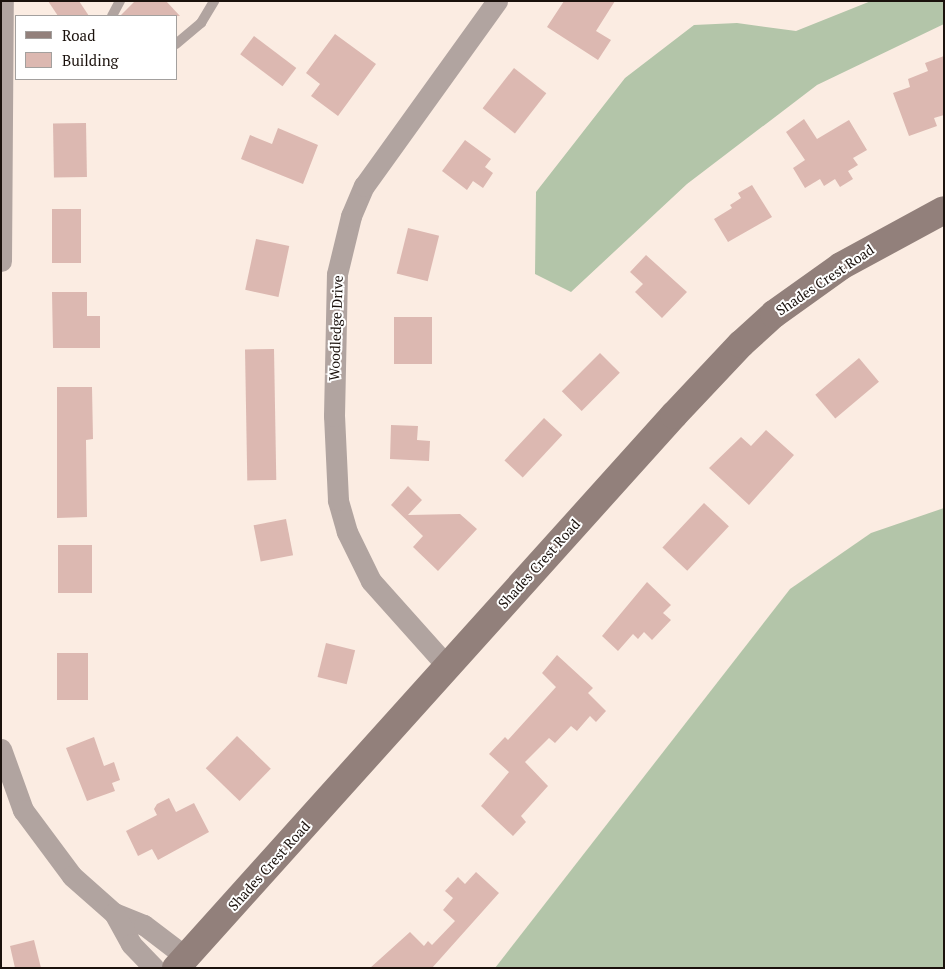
<!DOCTYPE html>
<style>
body{margin:0}
#map{position:relative;width:945px;height:969px;overflow:hidden;background:#fbece2;font-family:"PT Serif",serif}
div>[style]{position:absolute}
.forest>*{inset:0;background:#b3c5a9}
.building>*{inset:0;background:#dcb8b1;transform-origin:0 0}
.lane>*{height:10px;margin:-5px;padding:0 5px;transform-origin:5px;border-radius:5px;background:#b1a4a0}
.street>*{height:21px;margin:-10.5px;padding:0 10.5px;transform-origin:10.5px;border-radius:10.5px;background:#b1a4a0}
.secondary>*{height:28px;margin:-14px;padding:0 14px;transform-origin:14px;border-radius:14px;background:#92807b}
span{translate:-50% -50%;white-space:nowrap;text-align:center;line-height:1.15;-webkit-text-stroke:4px #fff;paint-order:stroke}
.street-label{font-size:14px;color:#1a110c}
.frame{position:absolute;inset:0;border:2px solid #1a110c;pointer-events:none}
.legend{position:absolute;left:15px;top:15px;width:162px;height:65px;box-sizing:border-box;background:#fff;border:1px solid #a3a09e;margin:0;padding:6px 9px;list-style:none;font-size:15px;color:#1a110c}
.legend li{display:flex;align-items:center;gap:10px;height:25px}
.legend b{width:25px;border:1px solid #a3a09e}
</style>
<div id="map">
<div class="forest">
<div style="clip-path:polygon(871px 1px,944px 1px,944px 24px,817px 85px,687px 184px,571px 292px,535px 274px,536px 192px,625px 78px,694px 25px,737px 23px,796px 31px)"></div>
<div style="clip-path:polygon(944px 508px,944px 968px,495px 968px,790px 589px,871px 533px)"></div>
</div>
<div class="building">
<div style="clip-path:polygon(48px 1px,79px 1px,89px 16px,58px 16px)"></div>
<div style="clip-path:polygon(135px 1px,166px 1px,180px 16px,120px 16px)"></div>
<div style="clip-path:polygon(564px 1px,615px 1px,596px 31px,611px 40px,598px 60px,547px 27px)"></div>
<div style="clip-path:polygon(335px 34px,376px 64px,338px 116px,311px 96px,320px 84px,306px 73px)"></div>
<div style="left:254px;top:36px;width:53px;height:23px;rotate:37deg"></div>
<div style="clip-path:polygon(944px 56px,944px 115px,934px 118px,937px 126px,909px 136px,893px 93px,910px 87px,908px 79px,928px 71px,925px 63px)"></div>
<div style="left:514px;top:68px;width:41px;height:51px;rotate:38deg"></div>
<div style="clip-path:polygon(804px 119px,817px 139px,849px 120px,867px 150px,853px 158px,858px 165px,848px 171px,853px 179px,840px 187px,835px 179px,824px 186px,820px 179px,805px 188px,793px 168px,805px 160px,786px 132px)"></div>
<div style="left:86px;top:123px;width:54px;height:33px;rotate:89deg"></div>
<div style="clip-path:polygon(278px 128px,318px 145px,303px 184px,241px 159px,250px 135px,272px 144px)"></div>
<div style="clip-path:polygon(465px 140px,491px 159px,485px 167px,493px 173px,483px 188px,473px 181px,467px 190px,442px 171px)"></div>
<div style="clip-path:polygon(752px 185px,772px 217px,728px 242px,714px 219px,732px 208px,730px 205px,741px 198px,738px 193px)"></div>
<div style="left:52px;top:209px;width:29px;height:54px"></div>
<div style="left:408px;top:228px;width:32px;height:47px;rotate:14deg"></div>
<div style="left:256px;top:239px;width:34px;height:52px;rotate:12deg"></div>
<div style="clip-path:polygon(646px 255px,687px 292px,662px 318px,635px 292px,643px 284px,630px 272px)"></div>
<div style="clip-path:polygon(52px 292px,87px 292px,87px 316px,100px 316px,100px 348px,53px 348px)"></div>
<div style="left:394px;top:317px;width:38px;height:47px"></div>
<div style="left:274px;top:349px;width:131px;height:29px;rotate:89deg"></div>
<div style="left:600px;top:353px;width:28px;height:54px;rotate:45deg"></div>
<div style="left:859px;top:358px;width:31px;height:57px;rotate:50deg"></div>
<div style="clip-path:polygon(57px 387px,92px 387px,93px 439px,86px 440px,87px 517px,57px 518px)"></div>
<div style="left:544px;top:418px;width:25px;height:58px;rotate:43deg"></div>
<div style="clip-path:polygon(391px 425px,418px 426px,417px 440px,430px 441px,429px 461px,390px 459px)"></div>
<div style="clip-path:polygon(766px 430px,794px 455px,749px 505px,709px 468px,741px 437px,751px 446px)"></div>
<div style="clip-path:polygon(408px 486px,422px 500px,408px 515px,460px 514px,477px 529px,438px 571px,413px 547px,423px 536px,391px 505px)"></div>
<div style="left:704px;top:503px;width:34px;height:61px;rotate:43deg"></div>
<div style="left:286px;top:519px;width:37px;height:33px;rotate:79deg"></div>
<div style="left:92px;top:545px;width:48px;height:34px;rotate:90deg"></div>
<div style="clip-path:polygon(647px 582px,671px 605px,663px 613px,671px 620px,652px 640px,644px 632px,638px 639px,633px 634px,618px 651px,602px 636px)"></div>
<div style="left:326px;top:643px;width:30px;height:35px;rotate:14deg"></div>
<div style="left:57px;top:653px;width:31px;height:47px"></div>
<div style="clip-path:polygon(557px 655px,593px 688px,588px 693px,606px 711px,596px 722px,590px 716px,577px 731px,571px 726px,555px 743px,549px 738px,525px 762px,548px 786px,521px 816px,526px 822px,513px 836px,481px 806px,509px 772px,489px 754px,505px 737px,508px 740px,556px 687px,542px 673px)"></div>
<div style="left:237px;top:736px;width:47px;height:45px;rotate:44deg"></div>
<div style="clip-path:polygon(94px 737px,104px 766px,114px 762px,120px 780px,112px 783px,115px 791px,87px 801px,66px 748px)"></div>
<div style="clip-path:polygon(169px 798px,176px 812px,194px 803px,209px 832px,158px 860px,152px 849px,138px 856px,126px 831px,157px 815px,154px 809px,157px 804px)"></div>
<div style="clip-path:polygon(476px 872px,499px 893px,432px 968px,370px 968px,410px 932px,424px 946px,428px 941px,432px 945px,455px 921px,443px 910px,453px 898px,445px 891px,458px 877px,465px 884px)"></div>
<div style="clip-path:polygon(34px 940px,41px 968px,15px 968px,10px 946px)"></div>
</div>
<div class="lane">
<div style="left:112px;top:16px;width:17px;rotate:-62deg"></div>
<div style="left:176px;top:44px;width:33px;rotate:-40deg"></div>
<div style="left:201px;top:23px;width:26px;rotate:-59deg"></div>
</div>
<div class="street">
<div style="left:1px;top:261px;width:260px;rotate:-89.6deg"></div>
<div style="left:447px;top:666px;width:114px;rotate:-131.8deg"></div>
<div style="left:371px;top:581px;width:55px;rotate:-116.1deg"></div>
<div style="left:347px;top:532px;width:33px;rotate:-106deg"></div>
<div style="left:338px;top:500px;width:84px;rotate:-92.7deg"></div>
<div style="left:334px;top:416px;width:142px;rotate:-88.8deg"></div>
<div style="left:337px;top:274px;width:60px;rotate:-76.4deg"></div>
<div style="left:351px;top:216px;width:33px;rotate:-67deg"></div>
<div style="left:364px;top:186px;width:228px;rotate:-54.3deg"></div>
<div style="left:1px;top:749px;width:65px;rotate:70.2deg"></div>
<div style="left:23px;top:810px;width:82px;rotate:53.4deg"></div>
<div style="left:72px;top:876px;width:56px;rotate:41.4deg"></div>
<div style="left:114px;top:913px;width:32px;rotate:22deg"></div>
<div style="left:144px;top:925px;width:53px;rotate:37.3deg"></div>
<div style="left:114px;top:913px;width:35px;rotate:61deg"></div>
<div style="left:131px;top:944px;width:33px;rotate:46deg"></div>
</div>
<div class="secondary">
<div style="left:176px;top:968px;width:744px;rotate:-48deg"></div>
<div style="left:674px;top:415px;width:98px;rotate:-46.7deg"></div>
<div style="left:741px;top:344px;width:45px;rotate:-42.3deg"></div>
<div style="left:774px;top:314px;width:82px;rotate:-35.6deg"></div>
<div style="left:841px;top:266px;width:117px;rotate:-28.5deg"></div>
</div>
<div class="street-label">
<span style="left:825px;top:280px;rotate:-34deg">Shades Crest Road</span>
<span style="left:336px;top:328px;rotate:-88deg">Woodledge Drive</span>
<span style="left:539px;top:564px;rotate:-48deg">Shades Crest Road</span>
<span style="left:269px;top:866px;rotate:-48deg">Shades Crest Road</span>
</div>
<div class="frame"></div>
<ul class="legend">
<li><b style="height:6px;background:#92807b"></b>Road</li>
<li><b style="height:14px;background:#dcb8b1"></b>Building</li>
</ul>
</div>
